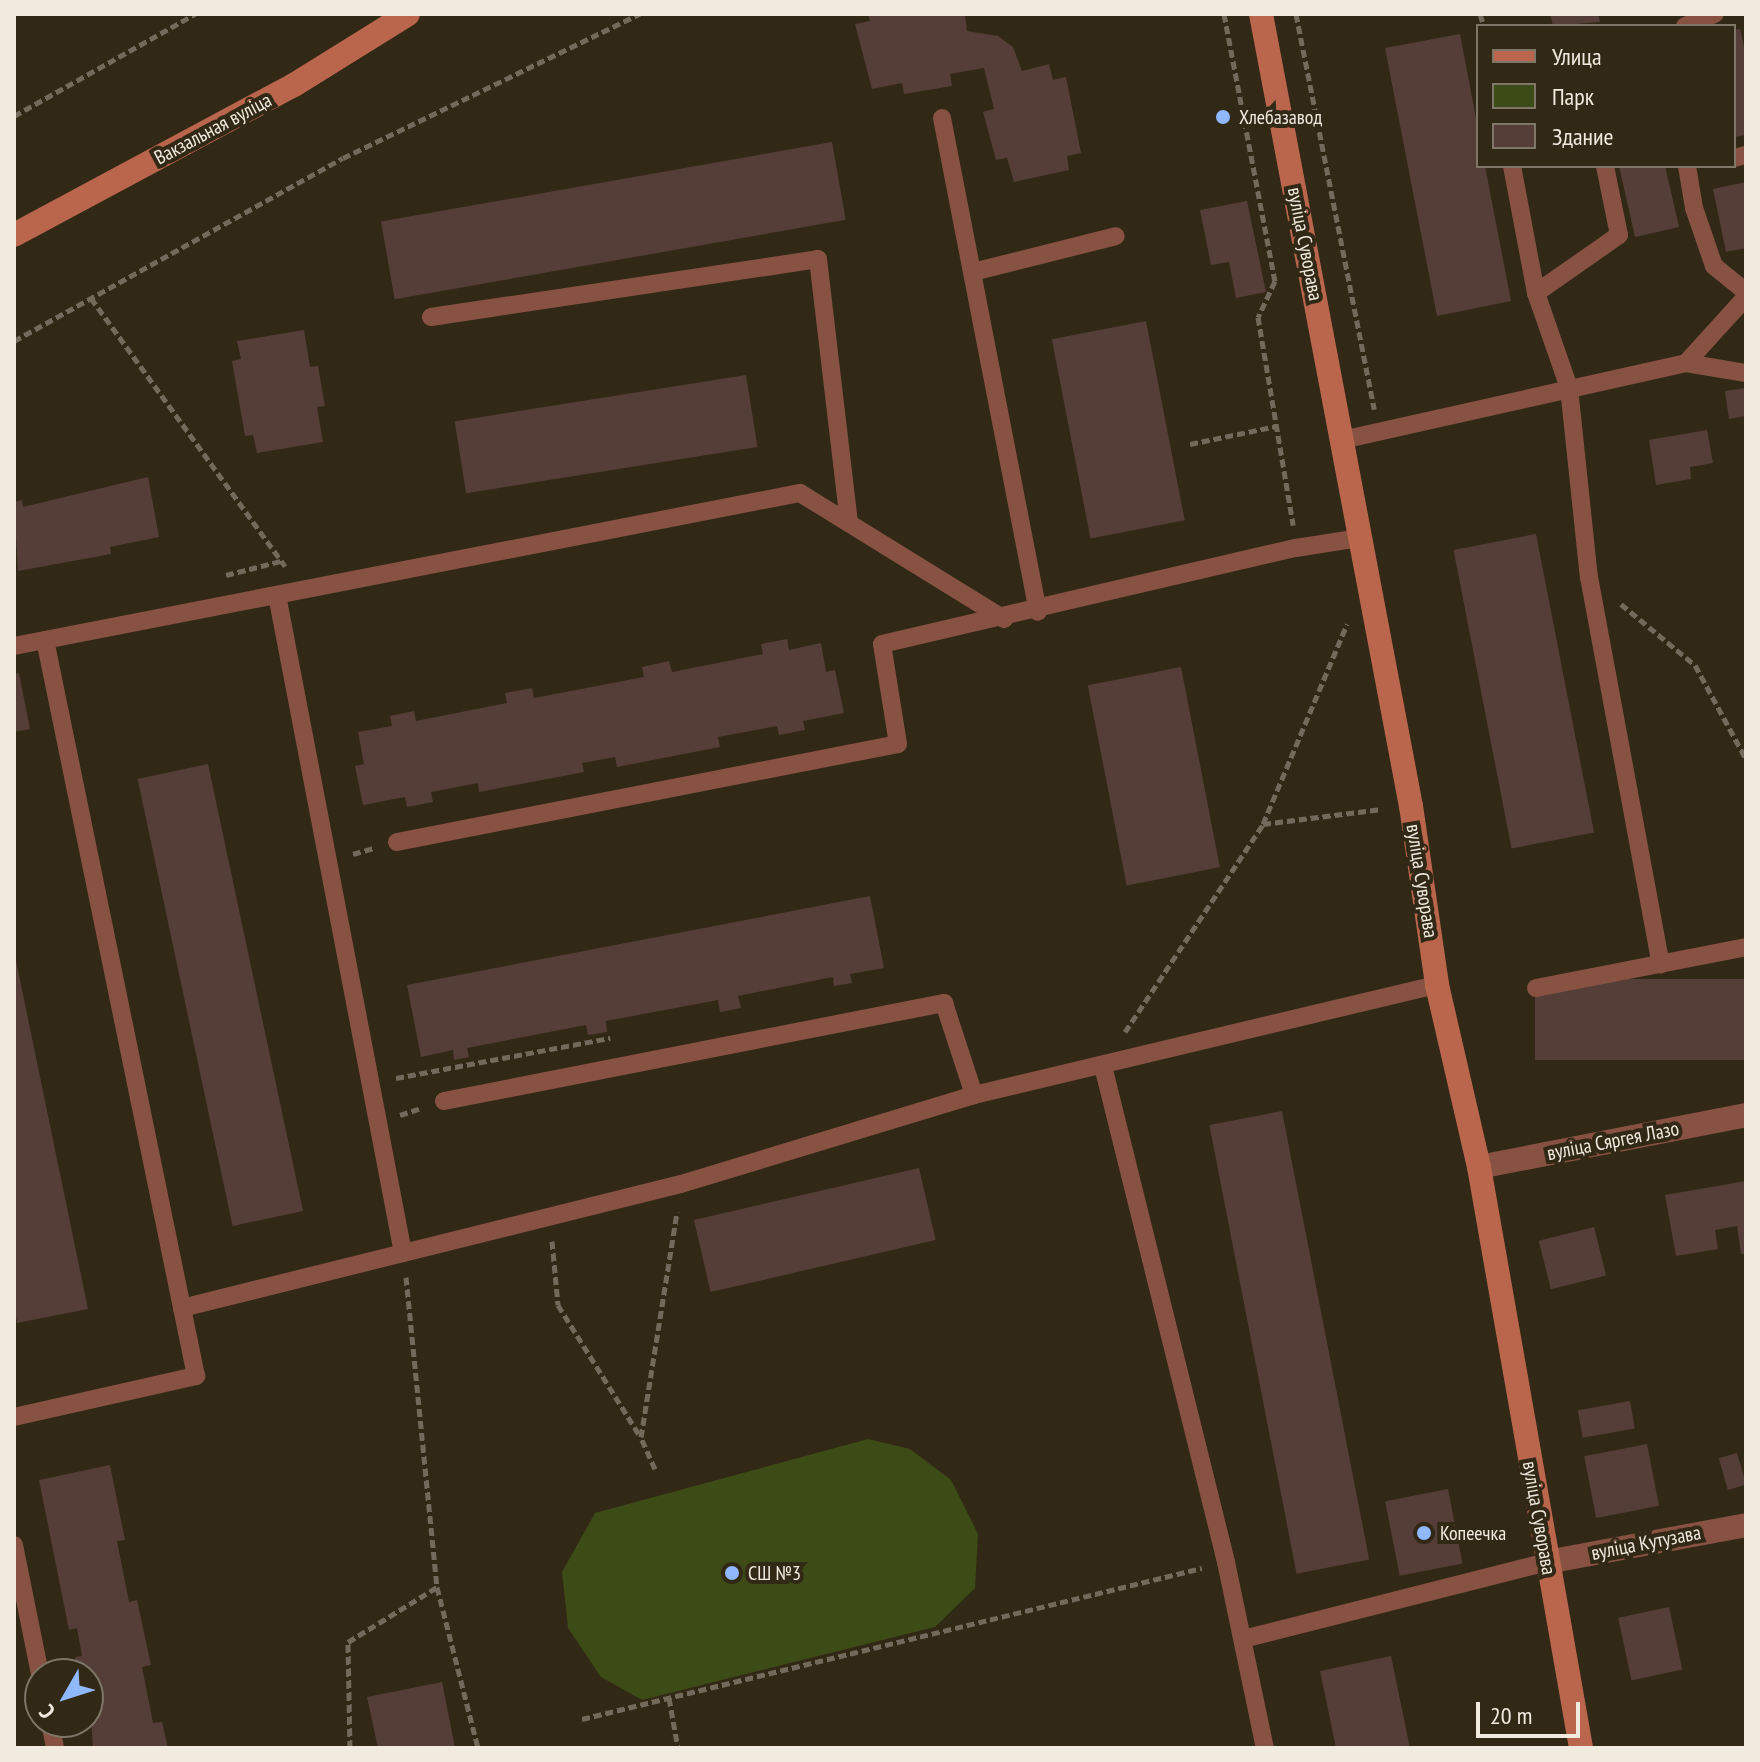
<!DOCTYPE html>
<meta charset="utf-8">
<style>
body{margin:0}
#map{position:relative;width:1760px;height:1762px;overflow:hidden;background:#322816;font-family:"PT Sans Narrow",sans-serif}
div>[style]{position:absolute}
.green>*{inset:0;background:#3d4b16}
.building>*{inset:0;background:#543e37;transform-origin:0 0}
.path>*{height:5px;margin-top:-2.5px;transform-origin:0;background:repeating-linear-gradient(90deg,#736a5b 0 8px,transparent 0 12px)}
.lane>*{height:18px;margin:-9px;padding:0 9px;transform-origin:9px;border-radius:9px;background:#875242}
.street>*{height:24px;margin:-12px;padding:0 12px;transform-origin:12px;border-radius:12px;background:#875242}
.secondary>*{height:24px;margin:-12px;padding:0 12px;transform-origin:12px;border-radius:12px;background:#ba664d}
.dots>*{width:22px;height:22px;translate:-50% -50%;box-sizing:border-box;border:4px solid #322816;border-radius:50%}
span{translate:-50% -50%;white-space:nowrap;text-align:center;line-height:1.15;-webkit-text-stroke:8px #322816;paint-order:stroke}
.poi-label{font-size:20px;color:#f1eadf}
.left{translate:0 -50%;text-align:left}
.street-label{font-size:20px;color:#f1eadf}
.frame{position:absolute;inset:0;border:16px solid #f1eadf;pointer-events:none}
.legend{position:absolute;left:1476px;top:24px;width:260px;height:144px;box-sizing:border-box;background:#322816;border:2px solid #7e7666;margin:0;padding:10px 14px;list-style:none;font-size:24px;color:#f1eadf}
.legend li{display:flex;align-items:center;gap:16px;height:40px}
.legend b{width:40px;border:2px solid #7e7666}
.north{position:absolute;left:24px;top:1658px;width:80px;height:80px;box-sizing:border-box;background:#322816;border:2px solid #7e7666;border-radius:50%;rotate:231deg;font-size:22px;font-weight:700;line-height:32px;text-align:center;color:#f1eadf}
.north::after{content:'';display:block;margin:auto;width:28px;height:36px;background:#8fb8fd;clip-path:polygon(50% 0,100% 100%,50% 72%,0 100%)}
.scale{position:absolute;left:1476px;top:1702px;width:104px;height:36px;box-sizing:border-box;border:4px solid #f1eadf;border-top:0;padding-left:10px;font-size:24px;line-height:28px;white-space:nowrap;color:#f1eadf;-webkit-text-stroke:6px #322816;paint-order:stroke}
</style>
<div id="map">
<div class="green">
<div style="clip-path:polygon(868px 1439px,910px 1449px,951px 1480px,978px 1534px,975px 1588px,935px 1627px,642px 1700px,601px 1677px,568px 1628px,562px 1572px,595px 1513px)"></div>
</div>
<div class="building">
<div style="clip-path:polygon(868px 14px,965px 14px,967px 31px,998px 36px,1013px 47px,1022px 71px,1049px 64px,1053px 80px,1066px 77px,1081px 153px,1067px 156px,1069px 170px,1014px 182px,1007px 158px,996px 160px,983px 112px,994px 109px,984px 68px,950px 74px,952px 86px,904px 94px,902px 83px,872px 89px,855px 24px,870px 21px)"></div>
<div style="clip-path:polygon(1550px 14px,1598px 14px,1600px 22px,1553px 26px)"></div>
<div style="clip-path:polygon(1740px 29px,1746px 56px,1746px 135px,1734px 137px,1734px 30px)"></div>
<div style="clip-path:polygon(1460px 34px,1478px 129px,1478px 166px,1485px 166px,1511px 301px,1437px 316px,1385px 48px)"></div>
<div style="left:832px;top:142px;width:79px;height:458px;rotate:80deg"></div>
<div style="clip-path:polygon(1619px 166px,1665px 166px,1679px 227px,1635px 237px)"></div>
<div style="clip-path:polygon(1746px 182px,1746px 248px,1726px 252px,1713px 189px)"></div>
<div style="clip-path:polygon(1247px 201px,1266px 292px,1236px 298px,1229px 262px,1211px 265px,1200px 210px)"></div>
<div style="left:1146px;top:321px;width:203px;height:96px;rotate:79deg"></div>
<div style="clip-path:polygon(304px 330px,310px 367px,318px 366px,325px 406px,317px 407px,323px 442px,257px 453px,253px 435px,245px 436px,232px 361px,241px 359px,237px 341px)"></div>
<div style="left:746px;top:375px;width:73px;height:295px;rotate:81deg"></div>
<div style="clip-path:polygon(1746px 388px,1746px 416px,1729px 419px,1725px 391px)"></div>
<div style="clip-path:polygon(1707px 430px,1713px 463px,1690px 467px,1691px 479px,1656px 485px,1649px 440px)"></div>
<div style="clip-path:polygon(148px 477px,159px 537px,110px 547px,111px 554px,18px 571px,14px 502px,22px 500px,23px 507px)"></div>
<div style="left:1536px;top:534px;width:304px;height:84px;rotate:79deg"></div>
<div style="clip-path:polygon(787px 639px,789px 650px,821px 643px,826px 672px,835px 670px,844px 713px,803px 721px,805px 730px,779px 735px,777px 726px,718px 737px,720px 747px,617px 767px,615px 757px,582px 763px,584px 772px,479px 792px,478px 783px,431px 792px,433px 802px,407px 807px,405px 797px,363px 805px,355px 766px,364px 764px,358px 732px,392px 726px,390px 716px,414px 711px,416px 721px,507px 703px,505px 693px,532px 688px,534px 698px,644px 677px,642px 667px,669px 661px,672px 672px,763px 654px,761px 644px)"></div>
<div style="left:1181px;top:667px;width:204px;height:95px;rotate:79deg"></div>
<div style="clip-path:polygon(19px 673px,30px 729px,14px 732px,14px 674px)"></div>
<div style="left:208px;top:764px;width:457px;height:72px;rotate:78deg"></div>
<div style="clip-path:polygon(870px 896px,884px 968px,850px 974px,852px 983px,834px 986px,833px 977px,738px 996px,741px 1008px,720px 1012px,718px 1000px,606px 1021px,607px 1032px,588px 1035px,586px 1025px,467px 1048px,469px 1057px,454px 1060px,453px 1050px,421px 1057px,407px 985px)"></div>
<div style="clip-path:polygon(14px 951px,88px 1309px,17px 1323px,14px 1307px)"></div>
<div style="left:1746px;top:979px;width:81px;height:211px;rotate:90deg"></div>
<div style="left:1282px;top:1111px;width:457px;height:74px;rotate:79deg"></div>
<div style="left:919px;top:1168px;width:74px;height:231px;rotate:77deg"></div>
<div style="clip-path:polygon(1746px 1181px,1746px 1254px,1741px 1254px,1737px 1226px,1715px 1230px,1718px 1249px,1676px 1256px,1665px 1195px)"></div>
<div style="left:1594px;top:1227px;width:50px;height:57px;rotate:76deg"></div>
<div style="left:1630px;top:1401px;width:28px;height:53px;rotate:80deg"></div>
<div style="left:1647px;top:1444px;width:63px;height:64px;rotate:79deg"></div>
<div style="left:1737px;top:1453px;width:33px;height:19px;rotate:74deg"></div>
<div style="clip-path:polygon(110px 1465px,125px 1540px,117px 1541px,129px 1602px,137px 1600px,151px 1665px,142px 1667px,153px 1723px,162px 1722px,168px 1748px,93px 1748px,88px 1674px,78px 1674px,75px 1657px,82px 1656px,77px 1628px,69px 1630px,39px 1480px)"></div>
<div style="left:1448px;top:1489px;width:76px;height:64px;rotate:79deg"></div>
<div style="left:1669px;top:1607px;width:64px;height:52px;rotate:78deg"></div>
<div style="clip-path:polygon(1391px 1656px,1410px 1748px,1336px 1748px,1320px 1671px)"></div>
<div style="clip-path:polygon(442px 1682px,455px 1748px,378px 1748px,367px 1697px)"></div>
</div>
<div class="path">
<div style="left:1224px;top:14px;width:272px;rotate:79.2deg"></div>
<div style="left:1275px;top:281px;width:40px;rotate:115deg"></div>
<div style="left:1258px;top:317px;width:211px;rotate:80.4deg"></div>
<div style="left:1296px;top:14px;width:403px;rotate:78.8deg"></div>
<div style="left:1480px;top:14px;width:13px;rotate:72deg"></div>
<div style="left:14px;top:116px;width:208px;rotate:-29.4deg"></div>
<div style="left:91px;top:298px;width:331px;rotate:54.1deg"></div>
<div style="left:14px;top:341px;width:376px;rotate:-29.1deg"></div>
<div style="left:343px;top:158px;width:330px;rotate:-25.9deg"></div>
<div style="left:1190px;top:444px;width:89px;rotate:-11.7deg"></div>
<div style="left:226px;top:575px;width:57px;rotate:-14.3deg"></div>
<div style="left:1621px;top:604px;width:96px;rotate:39.5deg"></div>
<div style="left:1695px;top:665px;width:107px;rotate:61.5deg"></div>
<div style="left:1263px;top:824px;width:120px;rotate:-7.2deg"></div>
<div style="left:353px;top:854px;width:22px;rotate:-16deg"></div>
<div style="left:1125px;top:1032px;width:250px;rotate:-56.4deg"></div>
<div style="left:1263px;top:824px;width:217px;rotate:-67.2deg"></div>
<div style="left:396px;top:1078px;width:218px;rotate:-10.6deg"></div>
<div style="left:400px;top:1115px;width:22px;rotate:-18deg"></div>
<div style="left:552px;top:1241px;width:64px;rotate:84.6deg"></div>
<div style="left:558px;top:1305px;width:155px;rotate:58deg"></div>
<div style="left:406px;top:1277px;width:312px;rotate:84.3deg"></div>
<div style="left:655px;top:1469px;width:35px;rotate:-114deg"></div>
<div style="left:641px;top:1437px;width:228px;rotate:-80.9deg"></div>
<div style="left:669px;top:1698px;width:51px;rotate:79.8deg"></div>
<div style="left:582px;top:1719px;width:638px;rotate:-13.69deg"></div>
<div style="left:350px;top:1748px;width:106px;rotate:-91.1deg"></div>
<div style="left:348px;top:1642px;width:105px;rotate:-31.7deg"></div>
<div style="left:437px;top:1587px;width:166px;rotate:75.7deg"></div>
</div>
<div class="lane">
<div style="left:1685px;top:26px;width:32px;rotate:-22deg"></div>
<div style="left:942px;top:118px;width:503px;rotate:79deg"></div>
<div style="left:1734px;top:158px;width:12px;rotate:-14deg"></div>
<div style="left:1512px;top:166px;width:129px;rotate:79.3deg"></div>
<div style="left:1536px;top:293px;width:101px;rotate:70.8deg"></div>
<div style="left:1569px;top:388px;width:190px;rotate:84deg"></div>
<div style="left:1589px;top:577px;width:394px;rotate:79.5deg"></div>
<div style="left:1687px;top:166px;width:43px;rotate:80.5deg"></div>
<div style="left:1694px;top:208px;width:61px;rotate:71deg"></div>
<div style="left:1714px;top:266px;width:41px;rotate:39.1deg"></div>
<div style="left:973px;top:272px;width:147px;rotate:-14.1deg"></div>
<div style="left:1536px;top:293px;width:101px;rotate:-34.9deg"></div>
<div style="left:1619px;top:235px;width:70px;rotate:-101.5deg"></div>
<div style="left:431px;top:317px;width:391px;rotate:-8.5deg"></div>
<div style="left:818px;top:259px;width:266px;rotate:83.3deg"></div>
<div style="left:1686px;top:363px;width:61px;rotate:9.5deg"></div>
<div style="left:1342px;top:440px;width:353px;rotate:-12.6deg"></div>
<div style="left:1686px;top:363px;width:89px;rotate:-47.7deg"></div>
<div style="left:277px;top:595px;width:670px;rotate:79.16deg"></div>
<div style="left:14px;top:646px;width:801px;rotate:-11.02deg"></div>
<div style="left:800px;top:493px;width:240px;rotate:31.7deg"></div>
<div style="left:397px;top:842px;width:510px;rotate:-11.07deg"></div>
<div style="left:898px;top:744px;width:101px;rotate:-99.1deg"></div>
<div style="left:882px;top:644px;width:425px;rotate:-13.1deg"></div>
<div style="left:1296px;top:548px;width:65px;rotate:-8.9deg"></div>
<div style="left:1536px;top:988px;width:214px;rotate:-11deg"></div>
<div style="left:1103px;top:1066px;width:511px;rotate:76.07deg"></div>
<div style="left:1226px;top:1562px;width:190px;rotate:78.2deg"></div>
<div style="left:444px;top:1101px;width:510px;rotate:-11.09deg"></div>
<div style="left:944px;top:1003px;width:97px;rotate:71.9deg"></div>
<div style="left:182px;top:1308px;width:514px;rotate:-13.96deg"></div>
<div style="left:681px;top:1184px;width:306px;rotate:-16.9deg"></div>
<div style="left:974px;top:1095px;width:476px;rotate:-13.4deg"></div>
<div style="left:14px;top:1417px;width:187px;rotate:-12.7deg"></div>
<div style="left:196px;top:1376px;width:751px;rotate:-101.59deg"></div>
<div style="left:14px;top:1545px;width:132px;rotate:78.6deg"></div>
<div style="left:1243px;top:1639px;width:314px;rotate:-14.2deg"></div>
<div style="left:50px;top:1722px;width:26px;rotate:79deg"></div>
</div>
<div class="street">
<div style="left:1479px;top:1167px;width:272px;rotate:-11deg"></div>
<div style="left:1547px;top:1562px;width:202px;rotate:-10.5deg"></div>
</div>
<div class="secondary">
<div style="left:1261px;top:14px;width:806px;rotate:79.28deg"></div>
<div style="left:1411px;top:806px;width:181px;rotate:81.7deg"></div>
<div style="left:1437px;top:985px;width:187px;rotate:77deg"></div>
<div style="left:1479px;top:1167px;width:590px;rotate:80.04deg"></div>
<div style="left:14px;top:235px;width:318px;rotate:-28.2deg"></div>
<div style="left:294px;top:85px;width:134px;rotate:-31.9deg"></div>
</div>
<div class="dots">
<div style="left:1223px;top:117px;background:#8fb8fd"></div>
<div style="left:1424px;top:1533px;background:#8fb8fd"></div>
<div style="left:732px;top:1573px;background:#8fb8fd"></div>
</div>
<div class="poi-label">
<span class="left" style="left:1239px;top:117px">Хлебазавод</span>
<span class="left" style="left:1440px;top:1533px">Копеечка</span>
<span class="left" style="left:748px;top:1573px">СШ №3</span>
</div>
<div class="street-label">
<span style="left:213px;top:129px;rotate:-28deg">Вакзальная вуліца</span>
<span style="left:1305px;top:244px;rotate:79deg">вуліца Суворава</span>
<span style="left:1422px;top:881px;rotate:81deg">вуліца Суворава</span>
<span style="left:1613px;top:1141px;rotate:-11deg">вуліца Сяргея Лазо</span>
<span style="left:1539px;top:1518px;rotate:80deg">вуліца Суворава</span>
<span style="left:1646px;top:1543px;rotate:-11deg">вуліца Кутузава</span>
</div>
<div class="frame"></div>
<ul class="legend">
<li><b style="height:10px;background:#ba664d"></b>Улица</li>
<li><b style="height:22px;background:#3d4b16"></b>Парк</li>
<li><b style="height:22px;background:#543e37"></b>Здание</li>
</ul>
<div class="north">С</div>
<div class="scale">20 m</div>
</div>
